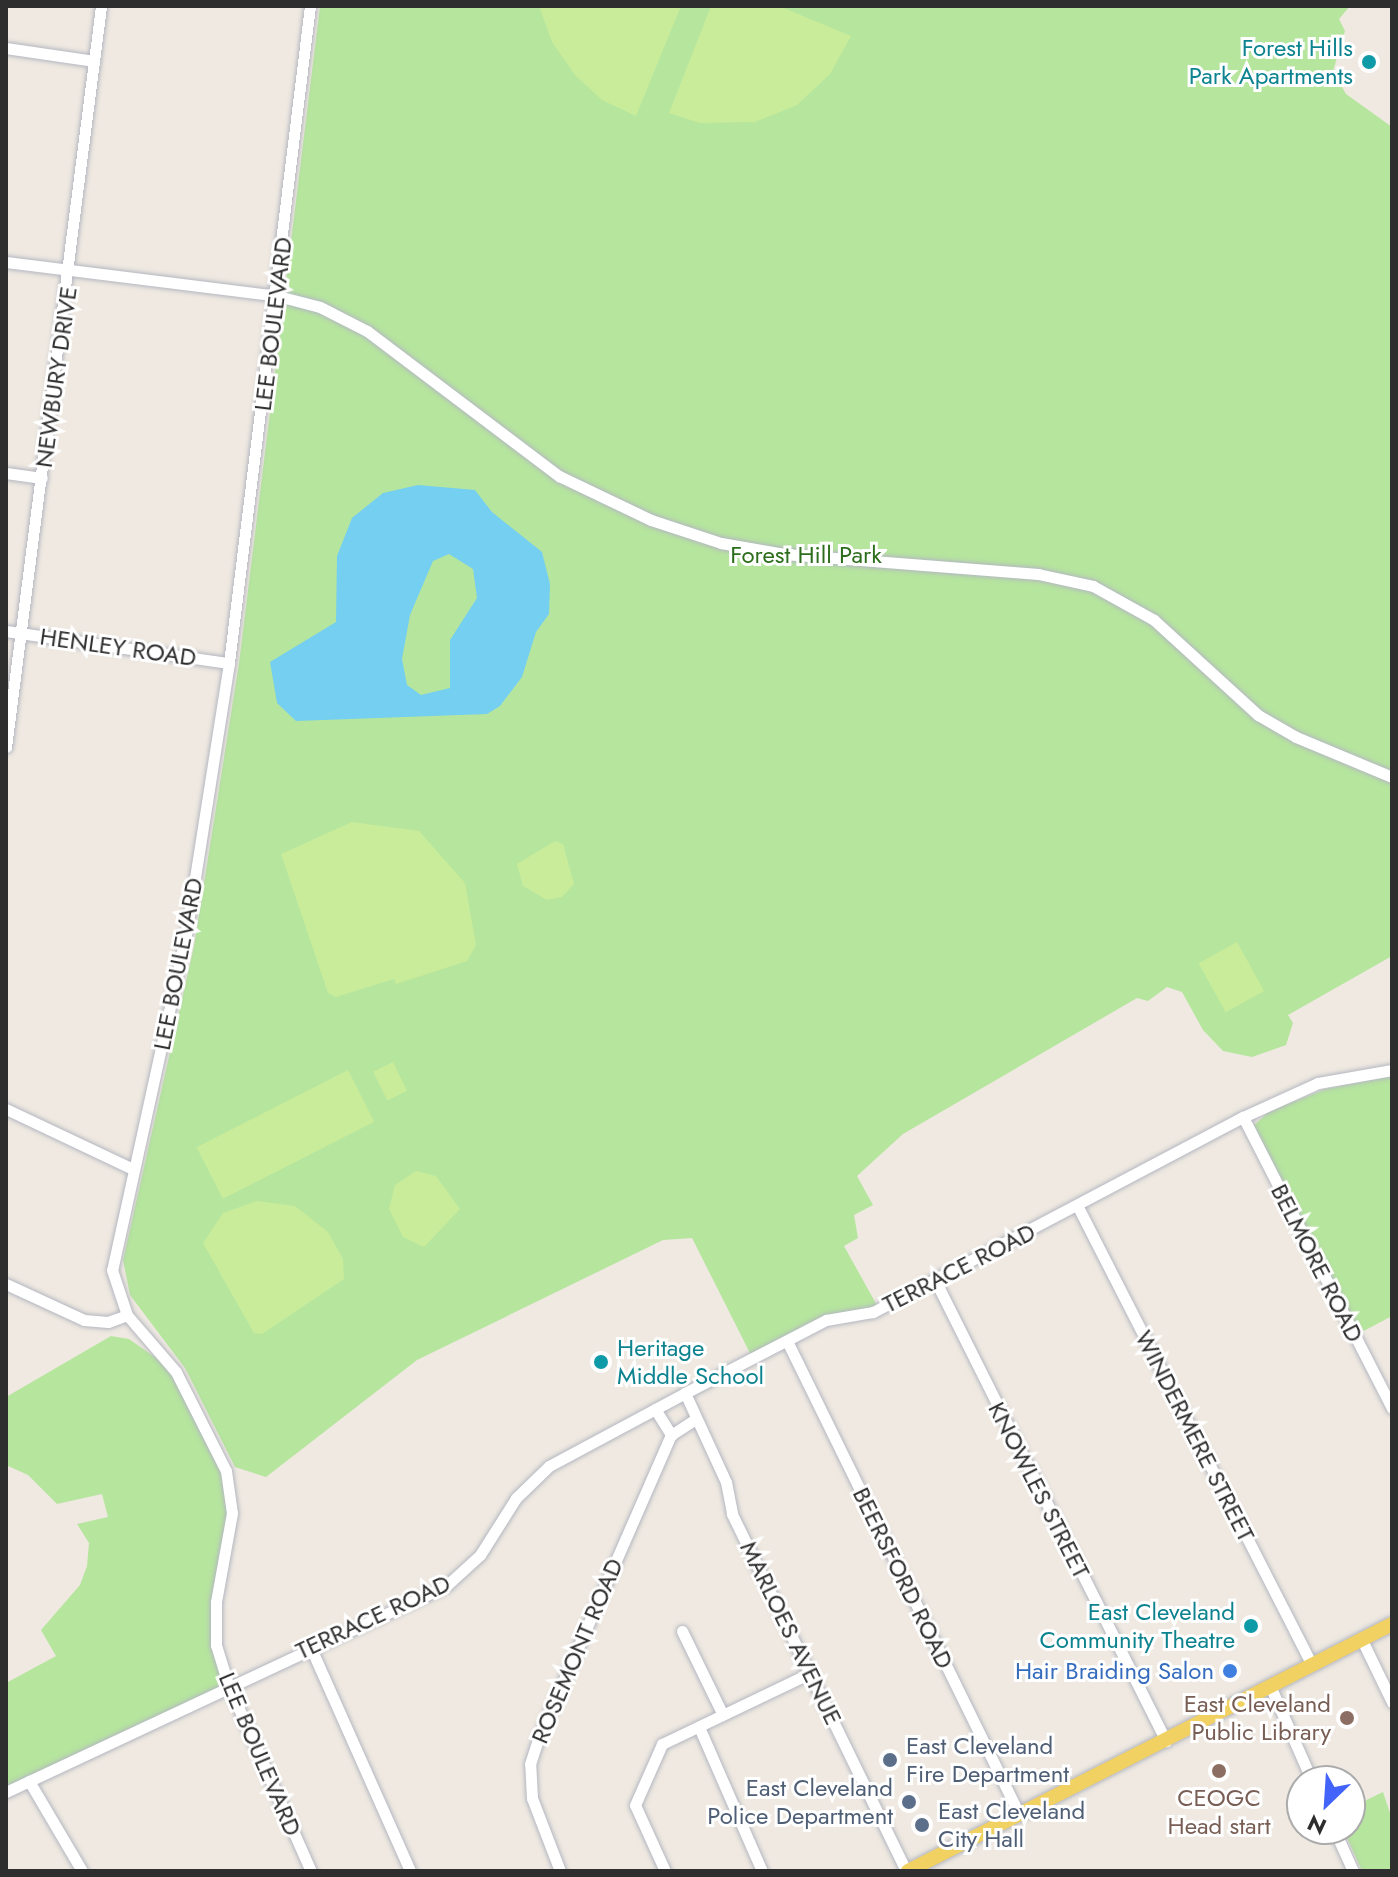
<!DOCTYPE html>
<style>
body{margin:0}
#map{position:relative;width:1398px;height:1877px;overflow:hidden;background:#efe9e1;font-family:Jost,sans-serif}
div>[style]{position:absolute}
.green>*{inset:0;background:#b6e59e}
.pitch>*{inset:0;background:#c9ec9a;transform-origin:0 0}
.water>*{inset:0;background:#75cff0}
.roads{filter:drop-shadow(0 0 2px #b4b7c1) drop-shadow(0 0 2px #b4b7c1)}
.minor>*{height:11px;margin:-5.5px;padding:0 5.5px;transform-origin:5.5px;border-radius:5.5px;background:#fff}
.major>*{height:14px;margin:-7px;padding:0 7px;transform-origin:7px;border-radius:7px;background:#f2d163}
.dots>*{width:22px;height:22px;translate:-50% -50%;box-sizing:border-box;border:4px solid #fff;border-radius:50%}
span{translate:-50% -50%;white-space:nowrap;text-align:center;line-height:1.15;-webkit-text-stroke:6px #fff;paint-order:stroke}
.culture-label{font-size:24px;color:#0d838f}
.right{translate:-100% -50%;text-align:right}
.left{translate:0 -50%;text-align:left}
.street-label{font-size:24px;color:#2e2e2e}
.park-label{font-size:24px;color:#2c6e1b}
.shop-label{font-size:24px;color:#366cbe}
.education-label{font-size:24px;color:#785e54}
.service-label{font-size:24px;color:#4e5e75}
.frame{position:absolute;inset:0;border:8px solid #2e2e2e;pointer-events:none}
.north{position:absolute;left:1286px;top:1765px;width:80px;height:80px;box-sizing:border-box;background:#fff;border:2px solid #ababab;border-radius:50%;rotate:205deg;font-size:22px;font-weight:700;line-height:32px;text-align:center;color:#2e2e2e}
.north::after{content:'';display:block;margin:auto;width:28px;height:36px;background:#4264fb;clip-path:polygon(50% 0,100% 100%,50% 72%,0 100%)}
</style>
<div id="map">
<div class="green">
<div style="clip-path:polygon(320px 6px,1350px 6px,1339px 19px,1345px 31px,1333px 71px,1346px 94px,1392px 127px,1392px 956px,1288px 1015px,1293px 1023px,1286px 1045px,1252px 1057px,1223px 1051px,1203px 1030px,1182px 992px,1167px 987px,1148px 1001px,1137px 998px,903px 1134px,857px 1176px,873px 1205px,854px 1215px,858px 1238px,844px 1246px,879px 1309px,826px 1320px,753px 1359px,692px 1238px,663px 1240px,417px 1360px,266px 1477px,235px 1467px,185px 1368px,130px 1295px,123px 1260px,194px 946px,239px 663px)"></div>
<div style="clip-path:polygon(1392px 1076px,1392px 1316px,1358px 1334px,1254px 1125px,1270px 1111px,1326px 1089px)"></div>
<div style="clip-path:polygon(111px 1336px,129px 1339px,176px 1372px,231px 1491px,215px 1622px,228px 1684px,6px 1792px,6px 1683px,56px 1656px,41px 1630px,80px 1585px,87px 1566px,89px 1543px,77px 1524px,108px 1517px,102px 1494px,57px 1504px,28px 1475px,6px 1465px,6px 1397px)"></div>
<div style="clip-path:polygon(1383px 1792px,1392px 1819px,1392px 1871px,1362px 1871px,1343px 1829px,1350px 1829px,1350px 1808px)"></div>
</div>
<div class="pitch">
<div style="clip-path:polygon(539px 6px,681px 6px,636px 116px,602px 100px,575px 75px,552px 42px)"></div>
<div style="clip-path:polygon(711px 6px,779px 6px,851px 36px,830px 74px,797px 105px,755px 122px,700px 123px,669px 113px)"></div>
<div style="clip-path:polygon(352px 822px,419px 831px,465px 883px,476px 945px,467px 961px,396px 984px,394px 979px,336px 997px,328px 993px,281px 854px)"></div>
<div style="clip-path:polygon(555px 841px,563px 844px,574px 884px,562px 897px,547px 900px,523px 886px,517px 864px)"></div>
<div style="left:1237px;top:942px;width:56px;height:44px;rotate:61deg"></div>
<div style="left:393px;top:1062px;width:32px;height:22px;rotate:64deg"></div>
<div style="left:348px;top:1070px;width:58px;height:170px;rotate:63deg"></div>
<div style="clip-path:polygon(416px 1171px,436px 1176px,460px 1209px,424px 1247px,403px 1237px,389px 1209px,395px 1185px)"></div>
<div style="clip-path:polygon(257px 1201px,295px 1206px,328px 1232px,343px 1259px,344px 1279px,262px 1334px,254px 1333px,203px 1243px,223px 1213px)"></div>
</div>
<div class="water">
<div style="clip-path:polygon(evenodd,418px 485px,475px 490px,492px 512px,542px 552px,550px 584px,549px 614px,536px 632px,522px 677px,500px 706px,487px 714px,296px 721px,277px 703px,270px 662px,336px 622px,337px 556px,352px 518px,383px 493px,418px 485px,449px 554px,473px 569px,477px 598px,450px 640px,450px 688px,421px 695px,407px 685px,402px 659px,410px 615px,433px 561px,449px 554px)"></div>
</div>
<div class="roads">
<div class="minor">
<div style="left:310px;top:6px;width:662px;rotate:97.03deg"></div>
<div style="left:229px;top:663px;width:274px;rotate:99deg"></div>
<div style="left:186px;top:934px;width:344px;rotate:102.4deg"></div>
<div style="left:112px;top:1270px;width:47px;rotate:71.6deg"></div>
<div style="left:127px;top:1315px;width:75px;rotate:49.3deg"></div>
<div style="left:176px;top:1372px;width:111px;rotate:63.2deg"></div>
<div style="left:226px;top:1471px;width:42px;rotate:81.9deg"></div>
<div style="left:232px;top:1513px;width:90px;rotate:100.2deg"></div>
<div style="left:216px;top:1602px;width:43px;rotate:90deg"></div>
<div style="left:216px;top:1645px;width:41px;rotate:72.9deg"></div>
<div style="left:228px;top:1684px;width:205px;rotate:66.1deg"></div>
<div style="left:6px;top:48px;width:89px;rotate:8.4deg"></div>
<div style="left:6px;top:262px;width:274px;rotate:7.1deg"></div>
<div style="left:278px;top:296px;width:43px;rotate:14.7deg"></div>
<div style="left:320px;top:307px;width:53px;rotate:27.1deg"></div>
<div style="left:367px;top:331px;width:241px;rotate:37.1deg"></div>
<div style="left:559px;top:476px;width:102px;rotate:25.6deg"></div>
<div style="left:651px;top:520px;width:74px;rotate:18.2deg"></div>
<div style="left:721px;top:543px;width:64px;rotate:9.9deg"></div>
<div style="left:784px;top:554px;width:255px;rotate:4.5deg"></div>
<div style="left:1038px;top:574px;width:56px;rotate:12.3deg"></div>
<div style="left:1093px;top:586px;width:70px;rotate:29.1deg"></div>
<div style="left:1154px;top:620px;width:141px;rotate:42.4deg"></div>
<div style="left:1258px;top:715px;width:44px;rotate:30.1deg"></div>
<div style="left:1296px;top:737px;width:104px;rotate:22.6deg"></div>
<div style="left:6px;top:473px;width:36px;rotate:8deg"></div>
<div style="left:6px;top:631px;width:225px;rotate:8.2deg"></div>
<div style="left:6px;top:747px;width:747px;rotate:-82.69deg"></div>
<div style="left:6px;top:1109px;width:140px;rotate:25.3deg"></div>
<div style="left:1243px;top:1117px;width:327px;rotate:62.9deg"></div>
<div style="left:1078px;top:1207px;width:514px;rotate:62.94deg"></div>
<div style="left:935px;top:1280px;width:516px;rotate:63.39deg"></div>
<div style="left:6px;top:1284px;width:86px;rotate:24.8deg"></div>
<div style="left:84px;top:1320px;width:24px;rotate:5deg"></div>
<div style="left:108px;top:1322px;width:20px;rotate:-20deg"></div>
<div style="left:787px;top:1341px;width:527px;rotate:63.87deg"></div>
<div style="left:685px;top:1393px;width:98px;rotate:65.3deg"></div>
<div style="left:726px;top:1482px;width:33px;rotate:79deg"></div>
<div style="left:732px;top:1514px;width:397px;rotate:64deg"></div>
<div style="left:655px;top:1409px;width:31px;rotate:58deg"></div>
<div style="left:682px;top:1631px;width:93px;rotate:64deg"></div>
<div style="left:1362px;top:1640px;width:69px;rotate:64.2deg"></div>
<div style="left:310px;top:1646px;width:246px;rotate:66deg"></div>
<div style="left:1271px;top:1688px;width:102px;rotate:66.2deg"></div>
<div style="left:699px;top:1727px;width:157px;rotate:66.4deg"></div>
<div style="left:29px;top:1781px;width:104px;rotate:59.5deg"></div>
<div style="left:6px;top:1792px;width:486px;rotate:-25.1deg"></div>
<div style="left:446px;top:1586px;width:46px;rotate:-42.4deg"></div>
<div style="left:480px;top:1555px;width:67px;rotate:-57.7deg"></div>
<div style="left:516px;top:1498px;width:46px;rotate:-44.1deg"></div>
<div style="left:549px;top:1466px;width:154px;rotate:-28.2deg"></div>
<div style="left:685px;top:1393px;width:159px;rotate:-27.4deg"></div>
<div style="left:826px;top:1320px;width:48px;rotate:-9.7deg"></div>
<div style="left:873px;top:1312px;width:418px;rotate:-27.8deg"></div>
<div style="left:1243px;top:1117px;width:82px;rotate:-24.4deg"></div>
<div style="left:1318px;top:1083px;width:75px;rotate:-10deg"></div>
<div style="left:1334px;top:1829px;width:46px;rotate:65.7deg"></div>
<div style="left:560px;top:1871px;width:78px;rotate:-111deg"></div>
<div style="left:532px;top:1798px;width:34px;rotate:-93deg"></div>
<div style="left:530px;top:1764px;width:26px;rotate:-72deg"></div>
<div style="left:538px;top:1739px;width:332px;rotate:-66.4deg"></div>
<div style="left:671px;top:1435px;width:30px;rotate:-33deg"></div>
<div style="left:665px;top:1871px;width:72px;rotate:-114.4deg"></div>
<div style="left:635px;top:1805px;width:67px;rotate:-66.1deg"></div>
<div style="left:662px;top:1744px;width:164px;rotate:-25.6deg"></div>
</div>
<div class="major">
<div style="left:908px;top:1871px;width:543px;rotate:-27.04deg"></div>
</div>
</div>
<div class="dots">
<div style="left:1369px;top:62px;background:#0f9aa8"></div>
<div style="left:601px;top:1362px;background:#0f9aa8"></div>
<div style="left:1251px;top:1626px;background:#0f9aa8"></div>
<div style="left:1230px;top:1671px;background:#3f7fe0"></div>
<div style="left:1347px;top:1718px;background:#8d6e63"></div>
<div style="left:890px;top:1760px;background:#5c6f8a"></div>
<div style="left:1219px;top:1771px;background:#8d6e63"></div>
<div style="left:909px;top:1802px;background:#5c6f8a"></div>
<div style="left:922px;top:1825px;background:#5c6f8a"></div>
</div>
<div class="culture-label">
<span class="right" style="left:1353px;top:62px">Forest Hills<br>Park Apartments</span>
<span class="left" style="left:617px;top:1362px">Heritage<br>Middle School</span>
<span class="right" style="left:1235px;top:1626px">East Cleveland<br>Community Theatre</span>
</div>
<div class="street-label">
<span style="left:273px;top:324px;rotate:-83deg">LEE BOULEVARD</span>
<span style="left:56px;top:377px;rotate:-82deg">NEWBURY DRIVE</span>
<span style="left:118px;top:647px;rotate:8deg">HENLEY ROAD</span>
<span style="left:178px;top:964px;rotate:-79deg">LEE BOULEVARD</span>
<span style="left:1317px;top:1263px;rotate:63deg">BELMORE ROAD</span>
<span style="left:959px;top:1268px;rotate:-27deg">TERRACE ROAD</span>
<span style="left:1195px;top:1436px;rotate:63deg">WINDERMERE STREET</span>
<span style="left:1039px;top:1490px;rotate:63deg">KNOWLES STREET</span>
<span style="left:903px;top:1578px;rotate:64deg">BEERSFORD ROAD</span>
<span style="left:373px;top:1617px;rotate:-25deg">TERRACE ROAD</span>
<span style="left:791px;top:1633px;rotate:64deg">MARLOES AVENUE</span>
<span style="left:577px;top:1651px;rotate:-67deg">ROSEMONT ROAD</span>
<span style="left:260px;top:1754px;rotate:67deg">LEE BOULEVARD</span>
</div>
<div class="park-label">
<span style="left:806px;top:555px">Forest Hill Park</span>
</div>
<div class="shop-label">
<span class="right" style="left:1214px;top:1671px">Hair Braiding Salon</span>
</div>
<div class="education-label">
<span class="right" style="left:1331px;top:1718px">East Cleveland<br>Public Library</span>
<span style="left:1219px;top:1812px">CEOGC<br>Head start</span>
</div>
<div class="service-label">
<span class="left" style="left:906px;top:1760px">East Cleveland<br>Fire Department</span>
<span class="right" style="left:893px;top:1802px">East Cleveland<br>Police Department</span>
<span class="left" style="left:938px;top:1825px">East Cleveland<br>City Hall</span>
</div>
<div class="frame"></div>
<div class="north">N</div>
</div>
